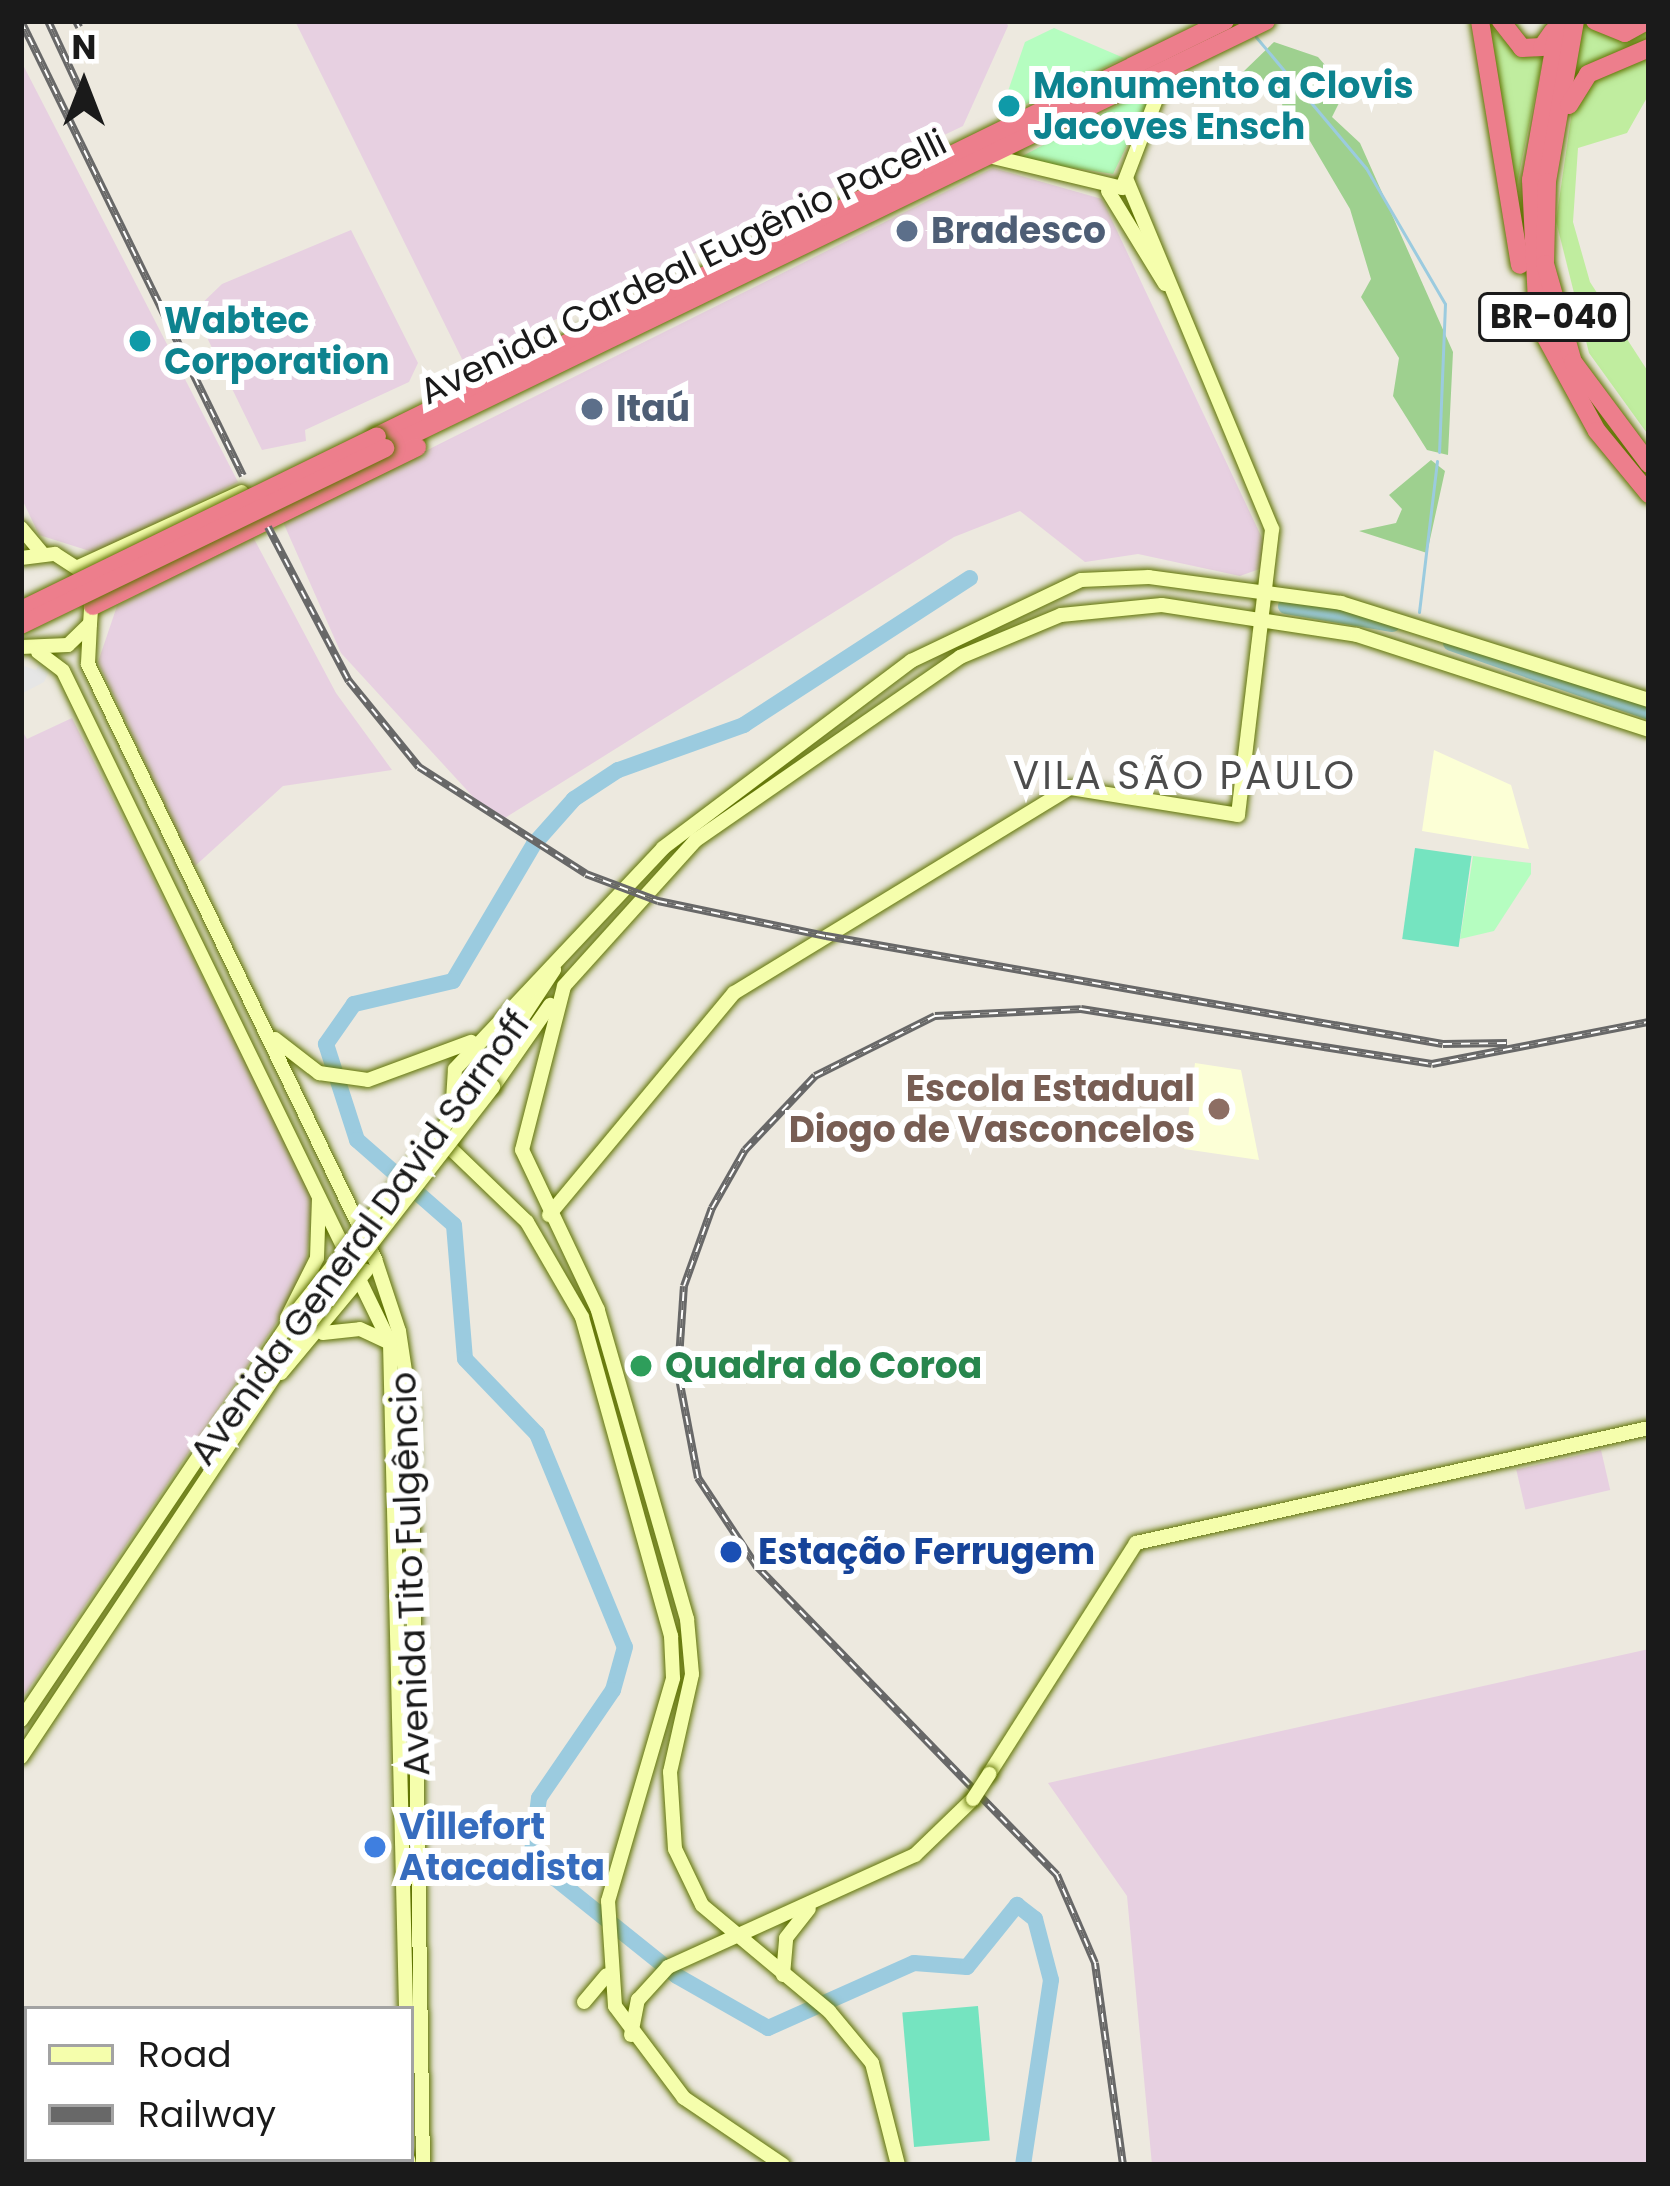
<!DOCTYPE html>
<meta charset="utf-8">
<style>
body{margin:0}
#map{position:relative;width:1670px;height:2186px;overflow:hidden;background:#ede9df;font-family:Poppins,sans-serif}
div>[style]{position:absolute}
.industrial>*{inset:0;background:#e7d0e1;transform-origin:0 0}
.education>*{inset:0;background:#fcffd6}
.grass>*{inset:0;background:#c0ed9f}
.forest>*{inset:0;background:#9ed08f}
.park>*{inset:0;background:#b5fdc0}
.pitch>*{inset:0;background:#75e4c0;transform-origin:0 0}
.round{border-radius:50%}
.parking>*{inset:0;background:#e6e6e6}
.stream>*{height:3px;margin:-1.5px;padding:0 1.5px;transform-origin:1.5px;border-radius:1.5px;background:#9bcbdf}
.river>*{height:16px;margin:-8px;padding:0 8px;transform-origin:8px;border-radius:8px;background:#9bcbdf}
.roads{filter:drop-shadow(0 0 3px #5f7300) drop-shadow(0 0 3px #5f7300)}
.secondary>*{height:14px;margin:-7px;padding:0 7px;transform-origin:7px;border-radius:7px;background:#f5feac}
.highway>*{height:18px;margin:-9px;padding:0 9px;transform-origin:9px;border-radius:9px;background:#ed7e8c}
.rail>*{height:8px;margin-top:-4px;transform-origin:0;background:repeating-linear-gradient(90deg,#fff 0 9px,#686868 0 18px);box-sizing:border-box;border-block:3px solid #686868}
.bridges{filter:drop-shadow(0 0 3px #5f7300) drop-shadow(0 0 3px #5f7300)}
.secondary-bridge>*{height:14px;margin:-7px;padding:0 7px;transform-origin:7px;border-radius:7px;background:#f5feac}
.highway-bridge>*{height:18px;margin:-9px;padding:0 9px;transform-origin:9px;border-radius:9px;background:#ed7e8c}
.dots>*{width:33px;height:33px;translate:-50% -50%;box-sizing:border-box;border:6px solid #fff;border-radius:50%}
span{translate:-50% -50%;white-space:nowrap;text-align:center;line-height:1.15;-webkit-text-stroke:12px #fff;paint-order:stroke}
.shield-label span{padding:3px 9px;background:#fff;border:3px solid;border-radius:9px;-webkit-text-stroke-width:0}
.shield-label{font-size:33px;color:#1a1a1a;font-weight:700}
.culture-label{font-size:36px;color:#0d838f;font-weight:700}
.left{translate:0 -50%;text-align:left}
.service-label{font-size:36px;color:#4e5e75;font-weight:700}
.street-label{font-size:36px;color:#1a1a1a}
.education-label{font-size:36px;color:#785e54;font-weight:700}
.right{translate:-100% -50%;text-align:right}
.leisure-label{font-size:36px;color:#27864d;font-weight:700}
.transit-label{font-size:36px;color:#164399;font-weight:700}
.shop-label{font-size:36px;color:#366cbe;font-weight:700}
.neighbourhood-label{font-size:39px;color:#4d4d4d;letter-spacing:3px}
.frame{position:absolute;inset:0;border:24px solid #1a1a1a;pointer-events:none}
.legend{position:absolute;left:24px;top:2006px;width:390px;height:156px;box-sizing:border-box;background:#fff;border:3px solid #a3a3a3;margin:0;padding:15px 21px;list-style:none;font-size:36px;color:#1a1a1a}
.legend li{display:flex;align-items:center;gap:24px;height:60px}
.legend b{width:60px;border:3px solid #a3a3a3}
.north{position:absolute;left:24px;top:24px;width:120px;height:120px;-webkit-text-stroke:9px #fff;paint-order:stroke;rotate:0deg;font-size:33px;font-weight:700;line-height:48px;text-align:center;color:#1a1a1a}
.north::after{content:'';display:block;margin:auto;width:42px;height:54px;background:#1a1a1a;clip-path:polygon(50% 0,100% 100%,50% 72%,0 100%)}
</style>
<div id="map">
<div class="industrial">
<div style="clip-path:polygon(295px 21px,1006px 21px,1008px 26px,963px 126px,464px 363px)"></div>
<div style="clip-path:polygon(21px 61px,238px 482px,96px 553px,39px 535px,21px 497px)"></div>
<div style="clip-path:polygon(993px 168px,1102px 199px,1263px 540px,1265px 567px,1240px 576px,1138px 554px,1085px 562px,1020px 511px,954px 537px,505px 818px,476px 800px,341px 653px,283px 522px)"></div>
<div style="clip-path:polygon(351px 230px,418px 363px,409px 382px,305px 430px,306px 441px,262px 450px,194px 311px,222px 284px)"></div>
<div style="clip-path:polygon(252px 535px,336px 693px,392px 770px,283px 786px,194px 867px,98px 662px,117px 606px)"></div>
<div style="clip-path:polygon(72px 718px,313px 1197px,304px 1282px,21px 1700px,21px 729px,27px 739px)"></div>
<div style="left:1601px;top:1450px;width:41px;height:87px;rotate:77deg"></div>
<div style="clip-path:polygon(1649px 1649px,1649px 2165px,1152px 2165px,1127px 1896px,1048px 1783px)"></div>
</div>
<div class="education">
<div style="clip-path:polygon(1434px 750px,1511px 785px,1529px 849px,1422px 831px)"></div>
<div style="clip-path:polygon(1195px 1063px,1241px 1070px,1259px 1160px,1184px 1149px)"></div>
</div>
<div class="grass">
<div style="clip-path:polygon(1486px 21px,1515px 52px,1543px 58px,1515px 193px)"></div>
<div style="clip-path:polygon(1583px 21px,1622px 39px,1649px 29px,1649px 40px,1574px 76px)"></div>
<div style="clip-path:polygon(1649px 54px,1649px 94px,1627px 133px,1578px 148px,1573px 222px,1590px 282px,1649px 373px,1649px 436px,1589px 353px,1556px 221px,1572px 111px,1593px 79px)"></div>
</div>
<div class="forest">
<div style="clip-path:polygon(1274px 42px,1318px 57px,1346px 89px,1332px 117px,1360px 143px,1453px 352px,1448px 455px,1427px 450px,1393px 396px,1399px 358px,1361px 297px,1371px 279px,1350px 209px,1294px 114px,1283px 117px,1282px 102px,1243px 72px)"></div>
<div style="clip-path:polygon(1431px 460px,1445px 471px,1427px 553px,1359px 531px,1396px 523px,1402px 509px,1389px 495px)"></div>
</div>
<div class="park">
<div style="clip-path:polygon(1054px 28px,1124px 58px,999px 117px,1025px 42px)"></div>
<div style="clip-path:polygon(1154px 90px,1113px 174px,1017px 159px,1152px 87px)"></div>
<div style="clip-path:polygon(1473px 856px,1531px 863px,1531px 874px,1494px 931px,1460px 939px)"></div>
</div>
<div class="pitch">
<div style="left:1415px;top:848px;width:57px;height:92px;rotate:8deg"></div>
<div class="round" style="left:625px;top:1350px;width:32px;height:32px"></div>
<div style="left:978px;top:2006px;width:135px;height:76px;rotate:85deg"></div>
</div>
<div class="parking">
<div style="clip-path:polygon(44px 655px,54px 661px,44px 682px,21px 694px,21px 665px,36px 670px)"></div>
</div>
<div class="stream">
<div style="left:1256px;top:37px;width:171px;rotate:50deg"></div>
<div style="left:1366px;top:168px;width:157px;rotate:59.8deg"></div>
<div style="left:1445px;top:304px;width:148px;rotate:92.3deg"></div>
<div style="left:1419px;top:612px;width:152px;rotate:-83.2deg"></div>
</div>
<div class="river">
<div style="left:970px;top:578px;width:270px;rotate:147deg"></div>
<div style="left:744px;top:725px;width:134px;rotate:160.3deg"></div>
<div style="left:618px;top:770px;width:53px;rotate:146.6deg"></div>
<div style="left:574px;top:799px;width:60px;rotate:131.6deg"></div>
<div style="left:534px;top:844px;width:159px;rotate:120.6deg"></div>
<div style="left:453px;top:981px;width:102px;rotate:166.9deg"></div>
<div style="left:354px;top:1004px;width:49px;rotate:125deg"></div>
<div style="left:326px;top:1044px;width:101px;rotate:72.1deg"></div>
<div style="left:357px;top:1140px;width:129px;rotate:41.2deg"></div>
<div style="left:454px;top:1225px;width:134px;rotate:85.3deg"></div>
<div style="left:465px;top:1359px;width:104px;rotate:46.2deg"></div>
<div style="left:537px;top:1434px;width:230px;rotate:67.6deg"></div>
<div style="left:625px;top:1647px;width:45px;rotate:105.6deg"></div>
<div style="left:613px;top:1690px;width:131px;rotate:124.4deg"></div>
<div style="left:539px;top:1798px;width:62px;rotate:97.5deg"></div>
<div style="left:531px;top:1859px;width:187px;rotate:38.7deg"></div>
<div style="left:677px;top:1976px;width:105px;rotate:29.7deg"></div>
<div style="left:768px;top:2028px;width:160px;rotate:-24deg"></div>
<div style="left:914px;top:1963px;width:53px;rotate:4.3deg"></div>
<div style="left:967px;top:1967px;width:80px;rotate:-51.1deg"></div>
<div style="left:1017px;top:1905px;width:23px;rotate:38deg"></div>
<div style="left:1035px;top:1919px;width:63px;rotate:75.3deg"></div>
<div style="left:1051px;top:1980px;width:187px;rotate:98.6deg"></div>
<div style="left:1286px;top:606px;width:108px;rotate:9.6deg"></div>
<div style="left:1451px;top:643px;width:210px;rotate:19.2deg"></div>
</div>
<div class="roads">
<div class="secondary">
<div style="left:985px;top:155px;width:141px;rotate:13.5deg"></div>
<div style="left:1122px;top:188px;width:129px;rotate:-69deg"></div>
<div style="left:1108px;top:191px;width:109px;rotate:58.5deg"></div>
<div style="left:21px;top:528px;width:31px;rotate:50deg"></div>
<div style="left:21px;top:558px;width:34px;rotate:-7deg"></div>
<div style="left:55px;top:554px;width:31px;rotate:33deg"></div>
<div style="left:78px;top:567px;width:180px;rotate:-24.6deg"></div>
<div style="left:90px;top:624px;width:40px;rotate:92.9deg"></div>
<div style="left:88px;top:664px;width:661px;rotate:64.25deg"></div>
<div style="left:375px;top:1259px;width:76px;rotate:71.6deg"></div>
<div style="left:399px;top:1331px;width:81px;rotate:81.5deg"></div>
<div style="left:411px;top:1411px;width:754px;rotate:89.09deg"></div>
<div style="left:21px;top:647px;width:47px;rotate:-2.4deg"></div>
<div style="left:68px;top:645px;width:30px;rotate:-44deg"></div>
<div style="left:90px;top:624px;width:28px;rotate:-86deg"></div>
<div style="left:38px;top:652px;width:31px;rotate:37deg"></div>
<div style="left:63px;top:671px;width:747px;rotate:64.05deg"></div>
<div style="left:390px;top:1343px;width:666px;rotate:88.62deg"></div>
<div style="left:275px;top:1039px;width:56px;rotate:37.7deg"></div>
<div style="left:319px;top:1073px;width:49px;rotate:8.1deg"></div>
<div style="left:368px;top:1080px;width:110px;rotate:-20.3deg"></div>
<div style="left:482px;top:1079px;width:131px;rotate:-56.6deg"></div>
<div style="left:493px;top:1087px;width:100px;rotate:-55.2deg"></div>
<div style="left:549px;top:1215px;width:289px;rotate:-50.2deg"></div>
<div style="left:734px;top:993px;width:394px;rotate:-31.4deg"></div>
<div style="left:1070px;top:788px;width:170px;rotate:9.1deg"></div>
<div style="left:1238px;top:815px;width:288px;rotate:-83.2deg"></div>
<div style="left:1272px;top:529px;width:377px;rotate:-112.6deg"></div>
<div style="left:287px;top:1318px;width:67px;rotate:-63.4deg"></div>
<div style="left:317px;top:1258px;width:60px;rotate:-88.1deg"></div>
<div style="left:323px;top:1333px;width:37px;rotate:-6deg"></div>
<div style="left:360px;top:1329px;width:33px;rotate:25deg"></div>
<div style="left:281px;top:1373px;width:133px;rotate:-50.2deg"></div>
<div style="left:21px;top:1720px;width:492px;rotate:-56deg"></div>
<div style="left:21px;top:1757px;width:521px;rotate:-56.34deg"></div>
<div style="left:989px;top:1774px;width:274px;rotate:-57.5deg"></div>
<div style="left:1136px;top:1543px;width:526px;rotate:-12.64deg"></div>
<div style="left:783px;top:1975px;width:37px;rotate:-85deg"></div>
<div style="left:786px;top:1938px;width:37px;rotate:-52deg"></div>
<div style="left:584px;top:2002px;width:35px;rotate:-50deg"></div>
<div style="left:631px;top:2035px;width:36px;rotate:-79deg"></div>
<div style="left:638px;top:2000px;width:45px;rotate:-47.7deg"></div>
<div style="left:668px;top:1967px;width:271px;rotate:-24.4deg"></div>
<div style="left:915px;top:1855px;width:81px;rotate:-44deg"></div>
<div style="left:408px;top:2159px;width:6px;rotate:81deg"></div>
<div style="left:783px;top:2165px;width:120px;rotate:-145.9deg"></div>
<div style="left:684px;top:2098px;width:115px;rotate:-126.9deg"></div>
<div style="left:615px;top:2006px;width:105px;rotate:-93.8deg"></div>
<div style="left:608px;top:1901px;width:232px;rotate:-73.7deg"></div>
<div style="left:673px;top:1678px;width:42px;rotate:-92.7deg"></div>
<div style="left:671px;top:1636px;width:331px;rotate:-105.6deg"></div>
<div style="left:582px;top:1317px;width:110px;rotate:-120.1deg"></div>
<div style="left:527px;top:1222px;width:107px;rotate:-136.1deg"></div>
<div style="left:450px;top:1148px;width:79px;rotate:-86.4deg"></div>
<div style="left:455px;top:1069px;width:303px;rotate:-46.7deg"></div>
<div style="left:663px;top:848px;width:311px;rotate:-37deg"></div>
<div style="left:911px;top:661px;width:188px;rotate:-25.5deg"></div>
<div style="left:1081px;top:580px;width:68px;rotate:-2.5deg"></div>
<div style="left:1149px;top:577px;width:194px;rotate:7.7deg"></div>
<div style="left:1341px;top:603px;width:323px;rotate:17.5deg"></div>
<div style="left:898px;top:2165px;width:105px;rotate:-104.3deg"></div>
<div style="left:872px;top:2063px;width:67px;rotate:-129.6deg"></div>
<div style="left:829px;top:2011px;width:165px;rotate:-140.2deg"></div>
<div style="left:702px;top:1905px;width:62px;rotate:-115.7deg"></div>
<div style="left:675px;top:1849px;width:77px;rotate:-93.7deg"></div>
<div style="left:670px;top:1772px;width:100px;rotate:-77.3deg"></div>
<div style="left:692px;top:1674px;width:55px;rotate:-95.2deg"></div>
<div style="left:687px;top:1619px;width:322px;rotate:-106.1deg"></div>
<div style="left:598px;top:1310px;width:177px;rotate:-115.4deg"></div>
<div style="left:522px;top:1150px;width:169px;rotate:-75.6deg"></div>
<div style="left:564px;top:986px;width:197px;rotate:-47.9deg"></div>
<div style="left:696px;top:840px;width:321px;rotate:-34.7deg"></div>
<div style="left:960px;top:657px;width:109px;rotate:-22.6deg"></div>
<div style="left:1061px;top:615px;width:101px;rotate:-5.7deg"></div>
<div style="left:1162px;top:605px;width:197px;rotate:8.7deg"></div>
<div style="left:1357px;top:635px;width:307px;rotate:18deg"></div>
</div>
<div class="highway">
<div style="left:1480px;top:21px;width:247px;rotate:80.7deg"></div>
<div style="left:1501px;top:21px;width:34px;rotate:52deg"></div>
<div style="left:1522px;top:48px;width:20px;rotate:-3deg"></div>
<div style="left:1542px;top:47px;width:19px;rotate:-55deg"></div>
<div style="left:1559px;top:21px;width:161px;rotate:100deg"></div>
<div style="left:1531px;top:180px;width:143px;rotate:87.2deg"></div>
<div style="left:1538px;top:323px;width:123px;rotate:61.4deg"></div>
<div style="left:1597px;top:431px;width:82px;rotate:50.5deg"></div>
<div style="left:1575px;top:21px;width:163px;rotate:99.9deg"></div>
<div style="left:1547px;top:182px;width:82px;rotate:91.4deg"></div>
<div style="left:1545px;top:264px;width:102px;rotate:74.1deg"></div>
<div style="left:1573px;top:362px;width:127px;rotate:53.3deg"></div>
<div style="left:1595px;top:21px;width:32px;rotate:22deg"></div>
<div style="left:1625px;top:33px;width:25px;rotate:-29deg"></div>
<div style="left:1569px;top:105px;width:36px;rotate:-58deg"></div>
<div style="left:1588px;top:74px;width:66px;rotate:-23.1deg"></div>
<div style="left:377px;top:436px;width:944px;rotate:-26.08deg"></div>
<div style="left:385px;top:448px;width:979px;rotate:-25.86deg"></div>
<div style="left:93px;top:606px;width:361px;rotate:-26.1deg"></div>
</div>
</div>
<div class="rail">
<div style="left:21px;top:21px;width:506px;rotate:63.99deg"></div>
<div style="left:48px;top:21px;width:76px;rotate:65.1deg"></div>
<div style="left:76px;top:21px;width:7px;rotate:63deg"></div>
<div style="left:268px;top:527px;width:174px;rotate:62.3deg"></div>
<div style="left:349px;top:681px;width:111px;rotate:50.9deg"></div>
<div style="left:419px;top:767px;width:198px;rotate:32.6deg"></div>
<div style="left:586px;top:874px;width:77px;rotate:20.6deg"></div>
<div style="left:658px;top:901px;width:172px;rotate:11.8deg"></div>
<div style="left:826px;top:936px;width:626px;rotate:9.93deg"></div>
<div style="left:1443px;top:1044px;width:64px;rotate:-0.9deg"></div>
<div style="left:1123px;top:2165px;width:204px;rotate:-97.9deg"></div>
<div style="left:1095px;top:1963px;width:96px;rotate:-113.4deg"></div>
<div style="left:1057px;top:1875px;width:430px;rotate:-134.2deg"></div>
<div style="left:757px;top:1567px;width:107px;rotate:-123.5deg"></div>
<div style="left:698px;top:1478px;width:107px;rotate:-100.8deg"></div>
<div style="left:678px;top:1373px;width:87px;rotate:-86.1deg"></div>
<div style="left:684px;top:1286px;width:83px;rotate:-70.3deg"></div>
<div style="left:712px;top:1208px;width:67px;rotate:-60.4deg"></div>
<div style="left:745px;top:1150px;width:102px;rotate:-46.6deg"></div>
<div style="left:815px;top:1076px;width:134px;rotate:-26.6deg"></div>
<div style="left:935px;top:1016px;width:146px;rotate:-2.7deg"></div>
<div style="left:1081px;top:1009px;width:355px;rotate:8.9deg"></div>
<div style="left:1432px;top:1064px;width:221px;rotate:-11deg"></div>
</div>
<div class="bridges">
<div class="secondary-bridge">
<div style="left:296px;top:1312px;width:298px;rotate:-51.4deg"></div>
<div style="left:310px;top:1323px;width:299px;rotate:-52.2deg"></div>
<div style="left:973px;top:1799px;width:30px;rotate:-57deg"></div>
</div>
<div class="highway-bridge">
<div style="left:21px;top:610px;width:396px;rotate:-26deg"></div>
<div style="left:21px;top:625px;width:405px;rotate:-25.9deg"></div>
</div>
</div>
<div class="dots">
<div style="left:1009px;top:106px;background:#0f9aa8"></div>
<div style="left:907px;top:231px;background:#5c6f8a"></div>
<div style="left:140px;top:341px;background:#0f9aa8"></div>
<div style="left:592px;top:409px;background:#5c6f8a"></div>
<div style="left:1219px;top:1109px;background:#8d6e63"></div>
<div style="left:641px;top:1366px;background:#2e9e5b"></div>
<div style="left:731px;top:1552px;background:#1a4fb4"></div>
<div style="left:375px;top:1847px;background:#3f7fe0"></div>
</div>
<div class="shield-label">
<span style="left:1554px;top:317px">BR-040</span>
</div>
<div class="culture-label">
<span class="left" style="left:1033px;top:106px">Monumento a Clovis<br>Jacoves Ensch</span>
<span class="left" style="left:164px;top:341px">Wabtec<br>Corporation</span>
</div>
<div class="service-label">
<span class="left" style="left:931px;top:231px">Bradesco</span>
<span class="left" style="left:616px;top:409px">Itaú</span>
</div>
<div class="street-label">
<span style="left:683px;top:267px;rotate:-26deg">Avenida Cardeal Eugênio Pacelli</span>
<span style="left:360px;top:1238px;rotate:-54deg">Avenida General David Sarnoff</span>
<span style="left:410px;top:1574px;rotate:-92deg">Avenida Tito Fulgêncio</span>
</div>
<div class="education-label">
<span class="right" style="left:1195px;top:1109px">Escola Estadual<br>Diogo de Vasconcelos</span>
</div>
<div class="leisure-label">
<span class="left" style="left:665px;top:1366px">Quadra do Coroa</span>
</div>
<div class="transit-label">
<span class="left" style="left:758px;top:1552px">Estação Ferrugem</span>
</div>
<div class="shop-label">
<span class="left" style="left:399px;top:1847px">Villefort<br>Atacadista</span>
</div>
<div class="neighbourhood-label">
<span style="left:1185px;top:776px">VILA SÃO PAULO</span>
</div>
<div class="frame"></div>
<ul class="legend">
<li><b style="height:15px;background:#f5feac"></b>Road</li>
<li><b style="height:15px;background:#686868"></b>Railway</li>
</ul>
<div class="north">N</div>
</div>
